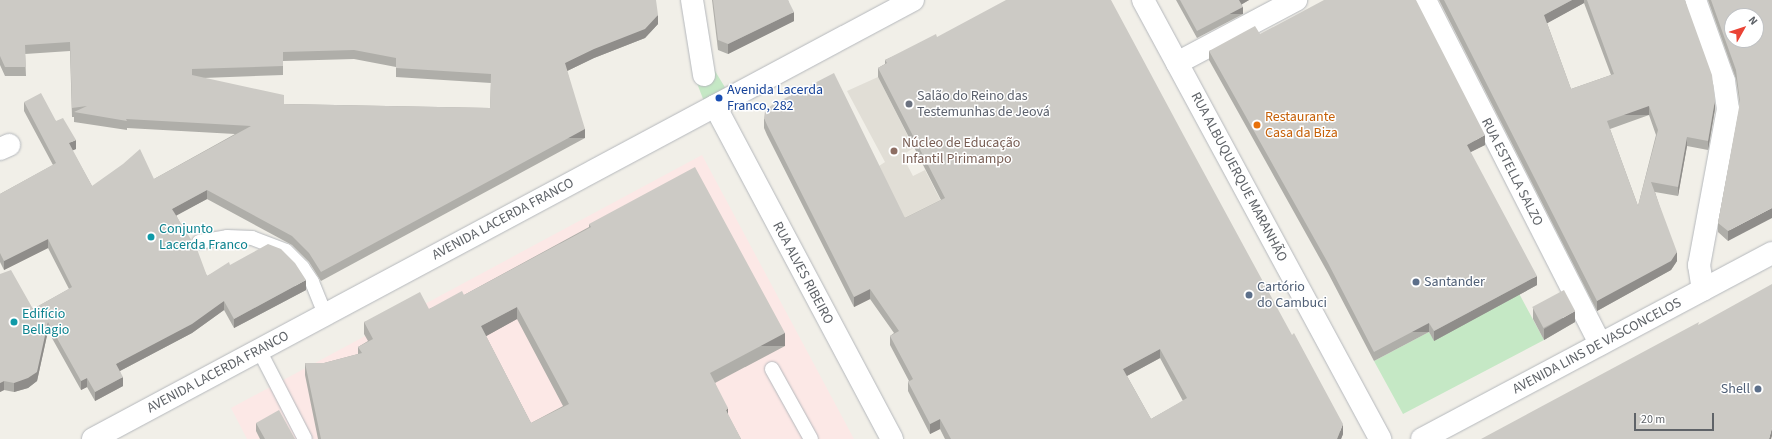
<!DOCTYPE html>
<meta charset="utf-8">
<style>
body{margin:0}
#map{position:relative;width:1772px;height:439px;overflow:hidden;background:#f1efe8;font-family:"Source Sans 3",sans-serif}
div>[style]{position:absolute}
.education>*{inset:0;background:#e1ded6}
.medical>*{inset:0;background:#fce8e6}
.green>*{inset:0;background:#c5e8c5}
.roads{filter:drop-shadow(0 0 1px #b5b8bc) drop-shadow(0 0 1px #b5b8bc)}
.service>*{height:14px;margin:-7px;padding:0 7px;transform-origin:7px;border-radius:7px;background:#fff}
.minor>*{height:22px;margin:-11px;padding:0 11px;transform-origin:11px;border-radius:11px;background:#fff}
.tertiary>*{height:22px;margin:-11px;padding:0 11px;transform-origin:11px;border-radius:11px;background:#fff}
.wall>*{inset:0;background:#afaea9}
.shaded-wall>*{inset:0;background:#8f8d8a;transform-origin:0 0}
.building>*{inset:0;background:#cccac5;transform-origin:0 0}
.dots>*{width:11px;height:11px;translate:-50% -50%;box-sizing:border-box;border:2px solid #fff;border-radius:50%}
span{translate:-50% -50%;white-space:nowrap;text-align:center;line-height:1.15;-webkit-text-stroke:3px #fff;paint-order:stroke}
.transit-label{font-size:14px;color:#164399}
.left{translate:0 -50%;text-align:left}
.worship-label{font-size:14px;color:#5b616d}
.food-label{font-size:14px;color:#c56008}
.education-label{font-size:14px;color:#785e54}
.street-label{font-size:14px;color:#5f6368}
.culture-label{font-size:14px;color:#0d838f}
.service-label{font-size:14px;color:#4e5e75}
.right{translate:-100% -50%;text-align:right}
.north{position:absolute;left:1724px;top:8px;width:40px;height:40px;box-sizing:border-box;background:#fff;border:1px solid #bfc1c3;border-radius:50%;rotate:51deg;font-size:11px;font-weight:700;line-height:16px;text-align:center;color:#5f6368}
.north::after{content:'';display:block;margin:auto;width:14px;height:18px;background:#ea4335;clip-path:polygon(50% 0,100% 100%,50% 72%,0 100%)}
.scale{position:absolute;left:1634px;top:413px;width:80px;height:18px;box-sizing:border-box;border:2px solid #5f6368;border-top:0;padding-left:5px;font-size:12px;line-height:14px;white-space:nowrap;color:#5f6368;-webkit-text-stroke:3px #fff;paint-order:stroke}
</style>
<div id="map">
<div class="education">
<div style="clip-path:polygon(878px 77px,914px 148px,902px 155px,913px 176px,925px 170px,944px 207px,905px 228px,876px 168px,885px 162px,847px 91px)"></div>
</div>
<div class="medical">
<div style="clip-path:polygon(702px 155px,854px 439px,247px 439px,231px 408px)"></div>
</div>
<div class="green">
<div style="clip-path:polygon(712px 66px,729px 94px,705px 104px,695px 78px)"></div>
<div style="clip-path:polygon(1515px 286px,1544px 340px,1403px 414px,1374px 361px,1429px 332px,1434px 340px,1509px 300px)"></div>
</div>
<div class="roads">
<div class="service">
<div style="left:199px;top:242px;width:28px;rotate:-10deg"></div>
<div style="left:227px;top:237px;width:25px;rotate:2deg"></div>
<div style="left:252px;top:238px;width:36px;rotate:21deg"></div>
<div style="left:286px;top:251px;width:23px;rotate:45deg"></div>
<div style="left:302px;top:267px;width:18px;rotate:56deg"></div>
<div style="left:312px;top:282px;width:35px;rotate:68deg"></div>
<div style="left:259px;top:350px;width:100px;rotate:62.7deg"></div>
<div style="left:772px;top:369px;width:80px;rotate:60.9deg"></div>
</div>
<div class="minor">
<div style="left:692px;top:0;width:76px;rotate:80.9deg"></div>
<div style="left:1425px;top:0;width:386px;rotate:63deg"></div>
<div style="left:1695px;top:0;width:86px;rotate:70.3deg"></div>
<div style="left:1724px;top:81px;width:28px;rotate:82deg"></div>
<div style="left:1728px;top:109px;width:159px;rotate:100.5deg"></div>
<div style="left:1699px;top:265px;width:25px;rotate:81deg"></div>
<div style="left:1177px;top:63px;width:135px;rotate:-27.9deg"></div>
<div style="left:715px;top:106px;width:377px;rotate:62deg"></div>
<div style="left:0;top:149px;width:10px;rotate:-24deg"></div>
</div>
<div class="tertiary">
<div style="left:1143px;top:0;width:499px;rotate:61.6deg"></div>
<div style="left:93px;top:439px;width:930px;rotate:-28.16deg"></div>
<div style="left:1422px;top:439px;width:396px;rotate:-28deg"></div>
</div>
</div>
<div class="wall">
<div style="clip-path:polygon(evenodd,0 0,658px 24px,645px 38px,594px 58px,567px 71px,585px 138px,321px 281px,309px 262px,292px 245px,207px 199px,176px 215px,207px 276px,230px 265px,306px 290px,234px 328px,224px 310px,192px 333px,120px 371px,123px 386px,95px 401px,87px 387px,81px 390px,48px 331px,37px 381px,28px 388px,14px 392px,4px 390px,0 392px,0 274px,33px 309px,69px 289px,48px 248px,4px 270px,0 262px,0 194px,53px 165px,24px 111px,24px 102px,56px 121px,76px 149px,72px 150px,92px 186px,154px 179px,235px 134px,127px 128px,127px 130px,74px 122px,74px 117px,72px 117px,70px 51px,25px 54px,26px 76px,5px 76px,0 65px,0 0,354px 59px,396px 67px,396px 77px,491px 83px,490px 108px,284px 104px,203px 78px,283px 75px,283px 61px,354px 59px)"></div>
<div style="clip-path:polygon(712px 0,788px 0,794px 21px,728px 54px,718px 50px)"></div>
<div style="clip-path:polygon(1176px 0,1249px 0,1242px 4px,1243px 14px,1197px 38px)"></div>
<div style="clip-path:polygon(evenodd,1439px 0,1685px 0,1715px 109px,1708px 150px,1687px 146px,1678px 196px,1655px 192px,1677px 261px,1671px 270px,1597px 311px,1439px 0,1584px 3px,1611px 75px,1571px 89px,1547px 23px,1584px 3px,1439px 0,1649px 115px,1656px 135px,1638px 206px,1610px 129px,1649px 115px)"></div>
<div style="clip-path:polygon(1708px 0,1772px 0,1728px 241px,1718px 232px,1718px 223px,1740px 106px,1736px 79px)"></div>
<div style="clip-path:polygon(1260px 34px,1485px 145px,1470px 152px,1537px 285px,1434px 341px,1429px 332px,1374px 361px,1328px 273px,1209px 60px,1209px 51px)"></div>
<div style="clip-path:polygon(evenodd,937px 37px,1343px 434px,1341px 439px,945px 439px,940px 429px,930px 434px,908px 391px,908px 382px,909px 381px,890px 345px,890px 336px,894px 333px,870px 299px,854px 307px,767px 135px,764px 128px,764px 118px,905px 218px,941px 200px,878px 77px,878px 68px,885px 64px,885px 60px,937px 37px,1160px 358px,1183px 401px,1151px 419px,1127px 376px,1160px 358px)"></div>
<div style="clip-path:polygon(evenodd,589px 224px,785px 346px,715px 383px,728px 415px,741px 439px,318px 439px,305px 375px,305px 363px,324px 363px,358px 354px,358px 347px,368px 341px,364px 334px,364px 322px,429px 309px,464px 295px,589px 227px,589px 224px,517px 319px,563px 406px,531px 423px,486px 336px,517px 319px)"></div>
<div style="clip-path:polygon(1533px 308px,1575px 322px,1544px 340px,1533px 319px)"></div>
<div style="clip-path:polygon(256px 423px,295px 439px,260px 439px,256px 431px)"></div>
</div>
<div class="shaded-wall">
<div style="clip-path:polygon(1239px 0,1249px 0,1239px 6px)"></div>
<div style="clip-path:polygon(1572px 0,1584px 0,1584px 3px,1544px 25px,1544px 15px)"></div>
<div style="left:1243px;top:7px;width:7px;height:52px;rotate:90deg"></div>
<div style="clip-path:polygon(794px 12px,794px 21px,728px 54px,728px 44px)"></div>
<div style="clip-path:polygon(658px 15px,658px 24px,645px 38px,594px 58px,565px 72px,565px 63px)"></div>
<div style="clip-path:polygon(1715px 100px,1715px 109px,1708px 150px,1708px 141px)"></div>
<div style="left:1649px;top:106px;width:9px;height:45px;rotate:90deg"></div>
<div style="left:585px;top:129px;width:9px;height:300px;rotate:90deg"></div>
<div style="clip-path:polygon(1485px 135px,1485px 145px,1467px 154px,1467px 145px)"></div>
<div style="clip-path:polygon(1687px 137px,1687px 146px,1678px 196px,1678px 187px)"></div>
<div style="clip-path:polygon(76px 140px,76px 149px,69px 152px,69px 143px)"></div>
<div style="clip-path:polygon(207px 190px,207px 199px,172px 218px,172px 209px)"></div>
<div style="clip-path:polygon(1772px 208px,1772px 218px,1728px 241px,1728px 231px)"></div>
<div style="clip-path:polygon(48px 239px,48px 248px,4px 270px,4px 261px)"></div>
<div style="clip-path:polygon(1677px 252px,1677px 261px,1671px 270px,1597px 311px,1597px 301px)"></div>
<div style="clip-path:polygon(1537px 276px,1537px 285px,1434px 341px,1434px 331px)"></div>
<div style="clip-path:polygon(306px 280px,306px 290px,234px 328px,234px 319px)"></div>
<div style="clip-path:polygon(870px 289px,870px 299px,854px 307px,854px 297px)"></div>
<div style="clip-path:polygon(224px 301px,224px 310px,192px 333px,116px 373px,116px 364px)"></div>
<div style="clip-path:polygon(517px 307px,517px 319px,481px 339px,481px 326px)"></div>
<div style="clip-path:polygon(1575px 311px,1575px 322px,1544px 340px,1544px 329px)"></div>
<div style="clip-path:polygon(48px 322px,48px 331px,37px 381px,28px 388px,14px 392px,14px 383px)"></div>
<div style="left:1429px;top:323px;width:9px;height:62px;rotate:90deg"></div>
<div style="left:785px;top:333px;width:13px;height:85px;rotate:90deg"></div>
<div style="clip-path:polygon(1160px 349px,1160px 358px,1123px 378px,1123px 369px)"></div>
<div style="clip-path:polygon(123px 377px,123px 386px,95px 401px,95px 392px)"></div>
<div style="clip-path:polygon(87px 378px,87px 387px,81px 390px,81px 381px)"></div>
<div style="clip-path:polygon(4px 381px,4px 390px,0 392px,0 383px)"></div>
<div style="clip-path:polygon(728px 408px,728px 420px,726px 410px)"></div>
<div style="clip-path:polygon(940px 419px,940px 429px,930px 434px,930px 424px)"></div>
<div style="clip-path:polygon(1343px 424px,1343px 434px,1341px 439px,1337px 439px)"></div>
<div style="clip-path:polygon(1772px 428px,1772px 436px,1771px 439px,1769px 439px)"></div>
</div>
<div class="building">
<div style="clip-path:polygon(evenodd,0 0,656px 0,658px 15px,645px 29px,594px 49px,565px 63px,585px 129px,321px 272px,309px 253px,292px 236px,207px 190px,172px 209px,197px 249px,207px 276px,229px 262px,230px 265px,268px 244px,281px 249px,295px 263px,306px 280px,234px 319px,224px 301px,192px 324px,116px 364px,123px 377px,95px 392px,87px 378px,81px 381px,48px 322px,37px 372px,28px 378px,14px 383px,4px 381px,0 383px,0 274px,11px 270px,33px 309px,72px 287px,48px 239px,4px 261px,0 253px,0 194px,56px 163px,24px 102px,41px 93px,56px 121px,63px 118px,76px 140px,69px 143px,92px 186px,123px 164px,140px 149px,154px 179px,251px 126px,126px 119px,127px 121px,74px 112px,87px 106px,72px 108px,70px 42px,25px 45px,26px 67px,5px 67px,0 56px,0 0,354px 50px,396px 58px,396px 68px,491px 74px,490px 108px,284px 104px,284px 95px,192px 75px,192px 69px,283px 66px,283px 52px,354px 50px)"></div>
<div style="clip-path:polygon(713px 0,788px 0,794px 12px,728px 44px,718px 40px)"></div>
<div style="clip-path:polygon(evenodd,1006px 0,1111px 0,1184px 136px,1292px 335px,1294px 333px,1343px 424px,1337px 439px,951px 439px,940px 419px,930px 424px,908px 382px,913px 379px,890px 336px,899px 331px,870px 289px,854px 297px,767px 125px,764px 118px,765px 111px,772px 105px,834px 73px,905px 218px,945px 198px,878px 68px,887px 63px,885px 60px,936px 34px,937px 37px,1006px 0,1160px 349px,1187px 398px,1151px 419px,1123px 369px,1160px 349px)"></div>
<div style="clip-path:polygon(1180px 0,1239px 0,1243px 7px,1197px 31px)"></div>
<div style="clip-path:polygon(1324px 0,1416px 0,1485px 135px,1467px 145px,1537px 276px,1434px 331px,1429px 323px,1374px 352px,1328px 263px,1209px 51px,1255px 26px,1260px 34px)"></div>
<div style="clip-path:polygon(evenodd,1444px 0,1572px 0,1544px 15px,1571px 89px,1614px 74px,1587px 0,1685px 0,1712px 75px,1715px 100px,1708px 141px,1687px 137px,1678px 187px,1651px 182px,1677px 252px,1671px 261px,1597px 301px,1444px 0,1649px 106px,1658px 130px,1638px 206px,1607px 121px,1649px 106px)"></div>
<div style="clip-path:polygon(evenodd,1711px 0,1772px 0,1772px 208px,1728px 231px,1718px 223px,1740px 102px,1736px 70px,1711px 0,1732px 16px,1756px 16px,1756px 40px,1732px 40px,1732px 16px)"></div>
<div style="clip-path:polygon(evenodd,695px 167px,785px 333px,710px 373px,728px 408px,726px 410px,741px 439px,321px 439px,305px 363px,324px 363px,362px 353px,358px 347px,373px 339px,364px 322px,420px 292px,429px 309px,462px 291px,464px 295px,591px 227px,589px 224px,695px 167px,517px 307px,569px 404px,531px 423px,481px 326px,517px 307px)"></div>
<div style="clip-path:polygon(1772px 284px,1772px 428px,1769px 439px,1481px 439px,1699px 322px,1698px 325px)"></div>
<div style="left:1564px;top:290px;width:24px;height:36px;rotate:62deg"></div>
<div style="clip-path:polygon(279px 410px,295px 439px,265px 439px,256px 423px)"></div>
</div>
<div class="dots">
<div style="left:719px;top:98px;background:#1a4fb4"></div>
<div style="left:909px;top:104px;background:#6b7280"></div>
<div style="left:1257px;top:125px;background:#e8710a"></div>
<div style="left:894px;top:151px;background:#8d6e63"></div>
<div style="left:151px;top:237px;background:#0f9aa8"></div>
<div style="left:1416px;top:282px;background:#5c6f8a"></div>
<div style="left:1249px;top:295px;background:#5c6f8a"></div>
<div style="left:14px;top:322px;background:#0f9aa8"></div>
<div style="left:1758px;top:389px;background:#5c6f8a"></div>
</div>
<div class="transit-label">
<span class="left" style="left:727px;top:98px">Avenida Lacerda<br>Franco, 282</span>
</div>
<div class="worship-label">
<span class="left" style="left:917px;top:104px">Salão do Reino das<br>Testemunhas de Jeová</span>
</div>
<div class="food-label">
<span class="left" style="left:1265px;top:125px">Restaurante<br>Casa da Biza</span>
</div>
<div class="education-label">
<span class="left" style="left:902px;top:151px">Núcleo de Educação<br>Infantil Pirimampo</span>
</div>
<div class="street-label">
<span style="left:1512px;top:172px;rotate:63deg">RUA ESTELLA SALZO</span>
<span style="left:1239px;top:177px;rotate:62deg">RUA ALBUQUERQUE MARANHÃO</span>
<span style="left:503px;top:219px;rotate:-28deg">AVENIDA LACERDA FRANCO</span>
<span style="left:803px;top:273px;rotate:62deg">RUA ALVES RIBEIRO</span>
<span style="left:1597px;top:346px;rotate:-28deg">AVENIDA LINS DE VASCONCELOS</span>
<span style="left:218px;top:372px;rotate:-28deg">AVENIDA LACERDA FRANCO</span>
</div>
<div class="culture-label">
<span class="left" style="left:159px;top:237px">Conjunto<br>Lacerda Franco</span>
<span class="left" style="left:22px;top:322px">Edifício<br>Bellagio</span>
</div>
<div class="service-label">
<span class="left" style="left:1424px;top:282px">Santander</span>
<span class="left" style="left:1257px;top:295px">Cartório<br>do Cambuci</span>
<span class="right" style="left:1750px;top:389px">Shell</span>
</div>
<div class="north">N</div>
<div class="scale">20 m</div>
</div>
